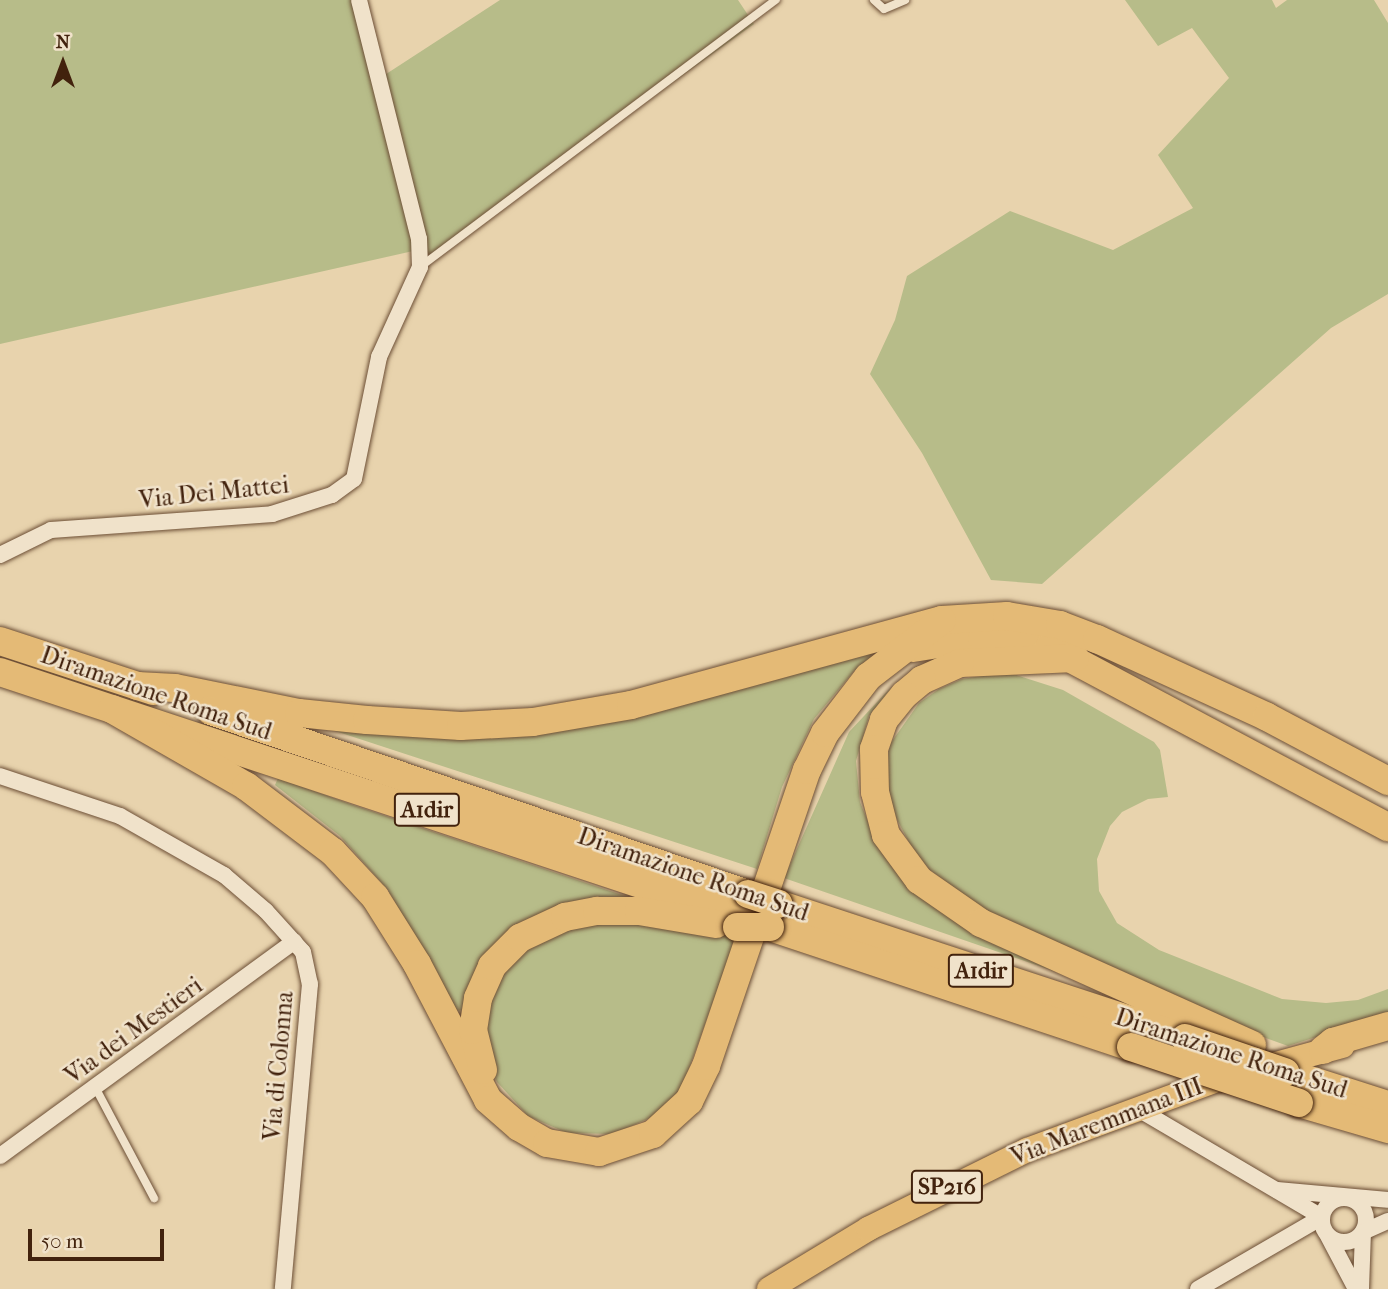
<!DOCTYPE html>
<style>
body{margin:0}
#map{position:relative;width:1388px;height:1289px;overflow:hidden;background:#e8d3ad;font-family:"IM FELL French Canon",serif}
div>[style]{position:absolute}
.green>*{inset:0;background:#b7bc89}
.roads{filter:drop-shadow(0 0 2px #6c4e35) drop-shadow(0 0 2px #6c4e35)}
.lane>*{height:8px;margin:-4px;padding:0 4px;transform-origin:4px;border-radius:4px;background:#f0e2ca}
.street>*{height:16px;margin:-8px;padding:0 8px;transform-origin:8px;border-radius:8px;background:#f0e2ca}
.street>.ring{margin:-8px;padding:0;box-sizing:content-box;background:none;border:16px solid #f0e2ca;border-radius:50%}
.primary>*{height:24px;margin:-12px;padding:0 12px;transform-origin:12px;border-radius:12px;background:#e4ba76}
.highway>*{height:28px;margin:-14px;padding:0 14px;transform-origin:14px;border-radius:14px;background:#e4ba76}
.bridges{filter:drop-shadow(0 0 2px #42220d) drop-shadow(0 0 2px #42220d)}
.highway-bridge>*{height:28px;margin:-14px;padding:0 14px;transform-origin:14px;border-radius:14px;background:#e4ba76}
span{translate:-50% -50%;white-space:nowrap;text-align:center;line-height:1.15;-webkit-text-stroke:5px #f0e2ca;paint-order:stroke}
.shield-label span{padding:2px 5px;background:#f0e2ca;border:2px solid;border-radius:5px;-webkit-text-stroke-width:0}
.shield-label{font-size:23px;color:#42220d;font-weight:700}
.street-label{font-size:24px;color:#42220d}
.north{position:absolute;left:28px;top:28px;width:70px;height:70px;-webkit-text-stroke:5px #f0e2ca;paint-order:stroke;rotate:0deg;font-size:19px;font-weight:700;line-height:28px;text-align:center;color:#42220d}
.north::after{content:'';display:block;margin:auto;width:24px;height:32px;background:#42220d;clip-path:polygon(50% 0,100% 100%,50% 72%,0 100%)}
.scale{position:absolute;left:28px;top:1229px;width:136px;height:32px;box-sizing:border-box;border:4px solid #42220d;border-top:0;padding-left:9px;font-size:21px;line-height:24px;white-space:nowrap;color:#42220d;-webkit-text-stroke:5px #f0e2ca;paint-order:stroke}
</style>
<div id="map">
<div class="green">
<div style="clip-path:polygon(0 0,359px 0,380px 78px,500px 0,738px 0,754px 24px,432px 256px,422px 249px,0 344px)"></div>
<div style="clip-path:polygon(1125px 0,1272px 0,1276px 8px,1287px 0,1374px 0,1388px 23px,1388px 294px,1331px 328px,1042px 584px,991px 580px,922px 453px,870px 374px,895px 320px,907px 276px,1010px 211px,1113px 250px,1193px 208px,1158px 155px,1229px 78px,1192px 28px,1158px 46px)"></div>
<div style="clip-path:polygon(884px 649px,855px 670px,814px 719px,782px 787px,757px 869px,329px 729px,431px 732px)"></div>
<div style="clip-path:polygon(1007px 672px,1063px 690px,1154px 742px,1160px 750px,1168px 797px,1148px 799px,1122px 812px,1110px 826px,1097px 859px,1099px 891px,1117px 923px,1159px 950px,1282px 999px,1326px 1003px,1358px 1000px,1388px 989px,1388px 1014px,1288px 1046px,1211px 1018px,998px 920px,930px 870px,913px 850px,890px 806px,886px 765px,890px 744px,919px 703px,939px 689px,962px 679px)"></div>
<div style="clip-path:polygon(893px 685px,869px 716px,856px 761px,860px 802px,878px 846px,1065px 975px,784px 878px,849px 732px)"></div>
<div style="clip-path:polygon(278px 778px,350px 804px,628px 897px,561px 905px,464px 1010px,456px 1011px,388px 890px,340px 836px,275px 785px)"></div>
<div style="clip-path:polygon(563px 923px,694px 923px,736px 938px,682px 1088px,652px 1117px,613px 1134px,567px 1133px,528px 1116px,497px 1082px,488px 1061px,484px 1016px,499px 973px,539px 934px)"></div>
</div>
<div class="roads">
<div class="lane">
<div style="left:874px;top:0;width:13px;rotate:42deg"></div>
<div style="left:884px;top:9px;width:23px;rotate:-23deg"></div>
<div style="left:420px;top:267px;width:445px;rotate:-36.9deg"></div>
<div style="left:95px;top:1087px;width:126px;rotate:62deg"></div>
</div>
<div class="street">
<div style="left:0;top:555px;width:57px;rotate:-26.1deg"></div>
<div style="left:51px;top:530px;width:222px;rotate:-4.1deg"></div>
<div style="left:272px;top:514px;width:63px;rotate:-17.6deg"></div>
<div style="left:332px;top:495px;width:27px;rotate:-36deg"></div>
<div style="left:354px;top:479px;width:125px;rotate:-78.4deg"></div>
<div style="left:379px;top:357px;width:99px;rotate:-65.5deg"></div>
<div style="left:420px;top:267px;width:28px;rotate:-92deg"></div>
<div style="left:419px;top:239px;width:246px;rotate:-104.1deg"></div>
<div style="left:0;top:776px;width:126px;rotate:18.4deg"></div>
<div style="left:120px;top:816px;width:120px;rotate:29.6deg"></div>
<div style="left:224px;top:875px;width:55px;rotate:40.6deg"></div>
<div style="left:266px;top:911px;width:55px;rotate:47.9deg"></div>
<div style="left:303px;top:952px;width:33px;rotate:78deg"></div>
<div style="left:310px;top:984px;width:306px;rotate:95.1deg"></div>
<div style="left:1135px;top:1107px;width:217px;rotate:30.5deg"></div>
<div style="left:0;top:1156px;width:364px;rotate:-36.1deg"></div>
<div style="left:1277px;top:1190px;width:111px;rotate:5.1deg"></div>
<div class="ring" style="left:1322px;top:1198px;width:28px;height:28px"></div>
<div style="left:1328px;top:1236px;width:60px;rotate:62.2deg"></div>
<div style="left:1198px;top:1289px;width:143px;rotate:-30.1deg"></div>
<div style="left:1361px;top:1289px;width:57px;rotate:-88deg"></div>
<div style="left:1363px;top:1232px;width:27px;rotate:-24deg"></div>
</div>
<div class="primary">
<div style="left:769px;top:1289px;width:116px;rotate:-31.2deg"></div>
<div style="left:868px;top:1229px;width:178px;rotate:-26.4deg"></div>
<div style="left:1027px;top:1150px;width:202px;rotate:-20.2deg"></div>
<div style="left:1217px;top:1080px;width:130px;rotate:-15.2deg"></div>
</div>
<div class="highway">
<div style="left:0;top:641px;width:161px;rotate:18.1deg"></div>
<div style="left:913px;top:648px;width:70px;rotate:-9.1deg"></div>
<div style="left:982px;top:637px;width:68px;rotate:8.5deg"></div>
<div style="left:1049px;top:647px;width:384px;rotate:28deg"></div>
<div style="left:1075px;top:658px;width:115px;rotate:177.5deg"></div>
<div style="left:960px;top:663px;width:42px;rotate:155.9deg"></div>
<div style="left:922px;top:680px;width:23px;rotate:140deg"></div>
<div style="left:904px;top:695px;width:32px;rotate:129deg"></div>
<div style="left:884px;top:720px;width:31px;rotate:109deg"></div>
<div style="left:874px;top:749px;width:43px;rotate:88.7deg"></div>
<div style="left:875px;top:792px;width:44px;rotate:75.7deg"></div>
<div style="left:886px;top:835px;width:56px;rotate:53.7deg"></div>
<div style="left:919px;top:880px;width:75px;rotate:34.7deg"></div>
<div style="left:981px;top:923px;width:297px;rotate:24.2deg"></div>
<div style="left:0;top:672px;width:780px;rotate:18.32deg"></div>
<div style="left:137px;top:686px;width:38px;rotate:3deg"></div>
<div style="left:175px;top:688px;width:126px;rotate:11.4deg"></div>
<div style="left:299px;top:713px;width:68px;rotate:5.9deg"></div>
<div style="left:367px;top:720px;width:94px;rotate:3.7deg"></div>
<div style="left:461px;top:726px;width:72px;rotate:-3.2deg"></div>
<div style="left:533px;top:722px;width:99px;rotate:-9.8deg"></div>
<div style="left:631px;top:705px;width:322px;rotate:-15.3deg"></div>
<div style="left:942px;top:620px;width:65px;rotate:-3.5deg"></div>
<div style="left:1007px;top:616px;width:54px;rotate:9.6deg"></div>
<div style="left:1060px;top:625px;width:40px;rotate:21deg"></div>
<div style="left:1097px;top:639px;width:187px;rotate:24.6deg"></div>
<div style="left:1267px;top:717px;width:137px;rotate:27.9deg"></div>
<div style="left:112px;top:709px;width:155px;rotate:29.9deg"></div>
<div style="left:246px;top:786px;width:109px;rotate:37.2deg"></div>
<div style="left:333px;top:852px;width:62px;rotate:47deg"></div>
<div style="left:375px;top:897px;width:79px;rotate:57.9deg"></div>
<div style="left:417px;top:964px;width:153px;rotate:62.4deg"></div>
<div style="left:488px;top:1100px;width:41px;rotate:41.1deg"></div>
<div style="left:519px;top:1127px;width:32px;rotate:30deg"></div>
<div style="left:547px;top:1143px;width:53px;rotate:9.8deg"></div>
<div style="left:599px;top:1152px;width:57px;rotate:-18.4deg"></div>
<div style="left:653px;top:1134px;width:49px;rotate:-42.5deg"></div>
<div style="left:689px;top:1101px;width:39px;rotate:-64deg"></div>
<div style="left:706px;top:1066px;width:313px;rotate:-71.2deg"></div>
<div style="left:807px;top:770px;width:41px;rotate:-64.1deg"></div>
<div style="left:825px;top:733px;width:71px;rotate:-52.5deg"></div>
<div style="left:868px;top:677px;width:93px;rotate:-37.6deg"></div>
<div style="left:211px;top:711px;width:567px;rotate:18.82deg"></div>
<div style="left:778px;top:904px;width:428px;rotate:18.2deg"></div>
<div style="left:770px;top:927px;width:380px;rotate:18.4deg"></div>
<div style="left:1323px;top:1050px;width:13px;rotate:-39deg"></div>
<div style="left:1333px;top:1042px;width:57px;rotate:-16.2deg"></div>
<div style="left:483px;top:1070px;width:41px;rotate:-104deg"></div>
<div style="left:473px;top:1030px;width:32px;rotate:-81deg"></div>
<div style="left:478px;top:998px;width:35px;rotate:-66deg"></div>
<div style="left:492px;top:966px;width:40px;rotate:-45deg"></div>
<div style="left:520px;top:938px;width:50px;rotate:-25deg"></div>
<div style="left:565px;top:917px;width:33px;rotate:-11deg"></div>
<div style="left:597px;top:911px;width:42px"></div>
<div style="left:639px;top:911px;width:78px;rotate:9.6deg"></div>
<div style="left:1285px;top:1072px;width:108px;rotate:17.8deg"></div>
<div style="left:1299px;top:1103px;width:93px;rotate:16.3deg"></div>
</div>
</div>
<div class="bridges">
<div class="highway-bridge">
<div style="left:748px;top:894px;width:32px;rotate:18deg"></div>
<div style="left:737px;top:927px;width:33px"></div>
<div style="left:1185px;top:1038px;width:106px;rotate:18.8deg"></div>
<div style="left:1131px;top:1047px;width:177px;rotate:18.4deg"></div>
</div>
</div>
<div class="shield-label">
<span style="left:427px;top:810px">A1dir</span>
<span style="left:981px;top:971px">A1dir</span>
<span style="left:947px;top:1187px">SP216</span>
</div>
<div class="street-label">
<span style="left:214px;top:493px;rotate:-6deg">Via Dei Mattei</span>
<span style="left:156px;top:694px;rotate:19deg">Diramazione Roma Sud</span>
<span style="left:693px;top:875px;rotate:19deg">Diramazione Roma Sud</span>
<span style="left:134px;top:1031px;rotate:-36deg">Via dei Mestieri</span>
<span style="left:1231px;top:1054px;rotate:18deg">Diramazione Roma Sud</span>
<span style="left:279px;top:1066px;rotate:-85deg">Via di Colonna</span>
<span style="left:1107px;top:1122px;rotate:-21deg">Via Maremmana III</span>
</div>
<div class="north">N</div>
<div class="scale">50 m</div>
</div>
